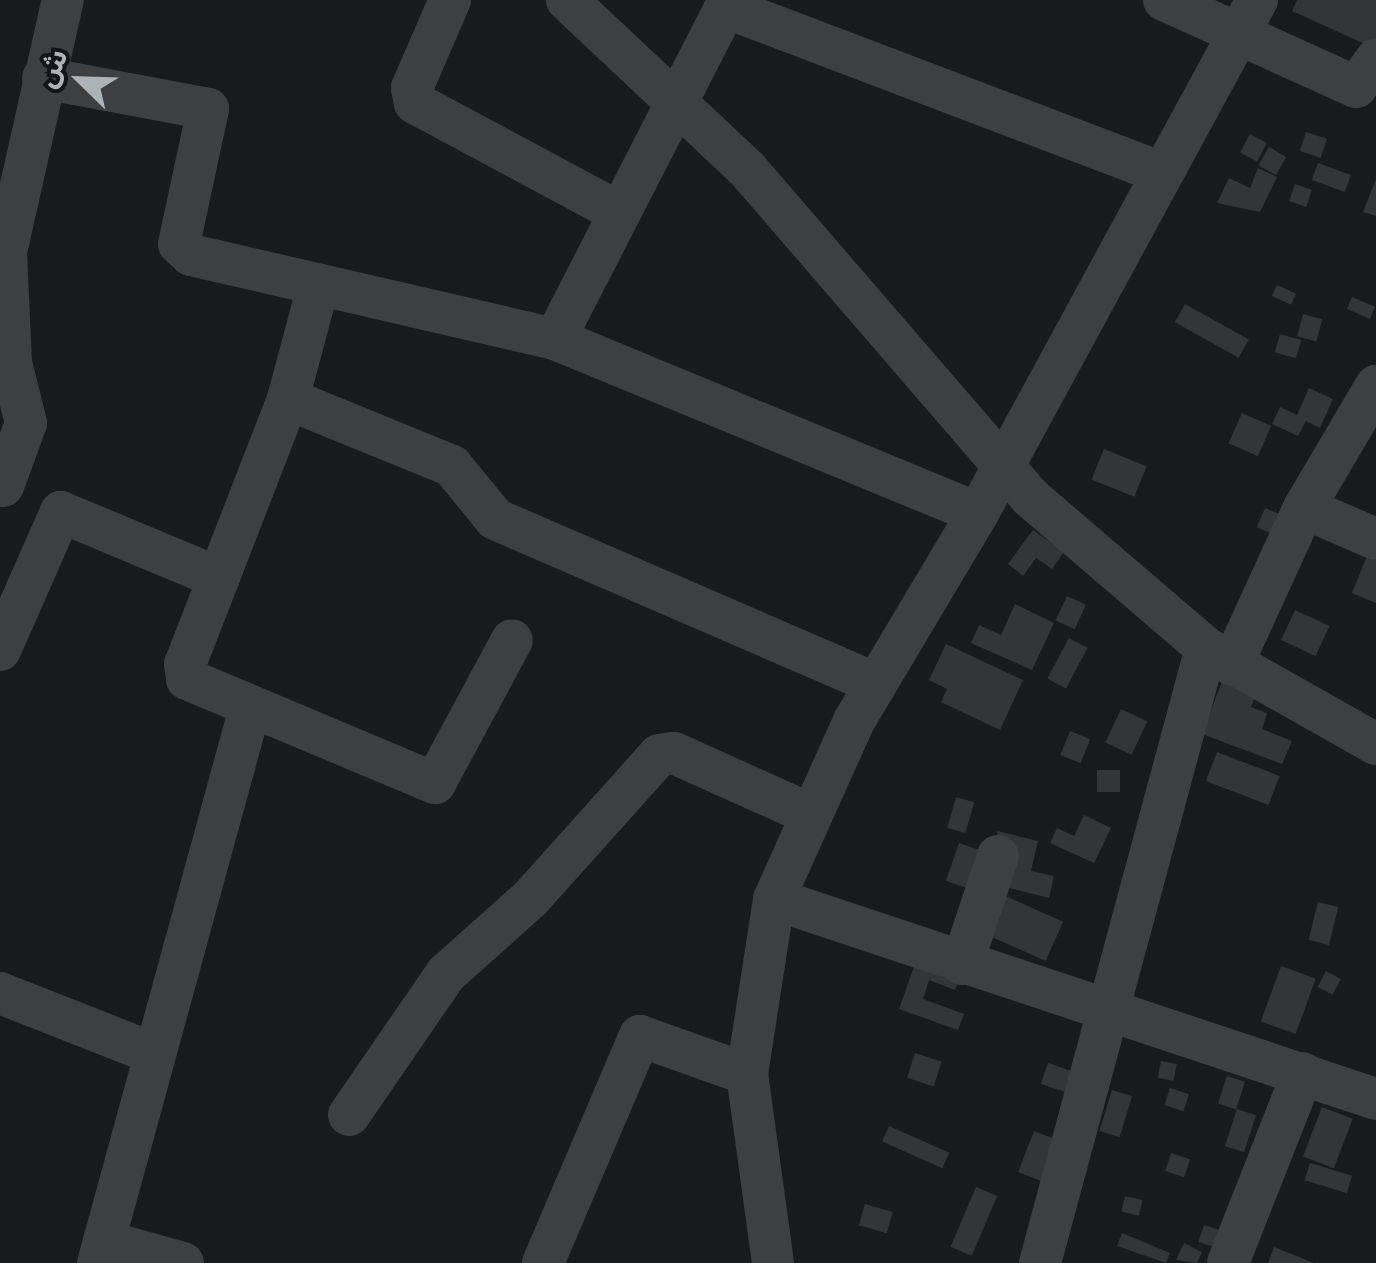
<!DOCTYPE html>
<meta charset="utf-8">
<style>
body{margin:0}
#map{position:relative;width:1376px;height:1263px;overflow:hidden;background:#191a1b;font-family:"Nunito Sans","Noto Sans Arabic",sans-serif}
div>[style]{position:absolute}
.building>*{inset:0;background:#343537;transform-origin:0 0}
.minor>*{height:42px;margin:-21px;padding:0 21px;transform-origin:21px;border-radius:21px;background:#3d3f41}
span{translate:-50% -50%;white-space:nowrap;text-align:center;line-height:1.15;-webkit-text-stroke:10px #141516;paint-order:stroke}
.north{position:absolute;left:30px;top:30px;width:100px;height:100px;-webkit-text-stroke:8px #141516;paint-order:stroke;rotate:293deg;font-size:28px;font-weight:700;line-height:40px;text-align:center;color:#adb4b9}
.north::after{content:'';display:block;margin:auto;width:35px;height:45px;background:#adb4b9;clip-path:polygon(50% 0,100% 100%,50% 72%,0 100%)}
</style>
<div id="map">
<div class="building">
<div style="clip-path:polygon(1297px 0,1376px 0,1376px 49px,1292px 11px)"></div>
<div style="left:1306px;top:132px;width:22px;height:20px;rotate:18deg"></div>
<div style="left:1250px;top:134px;width:19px;height:21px;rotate:28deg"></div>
<div style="left:1269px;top:147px;width:20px;height:21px;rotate:30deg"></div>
<div style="left:1318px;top:163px;width:35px;height:18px;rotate:20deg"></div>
<div style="clip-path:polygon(1258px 168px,1277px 177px,1260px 212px,1217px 203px,1229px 178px,1250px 188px)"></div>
<div style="clip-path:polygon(1376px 179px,1376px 216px,1363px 212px)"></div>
<div style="left:1295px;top:184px;width:18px;height:18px;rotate:19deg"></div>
<div style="left:1277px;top:285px;width:21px;height:12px;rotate:25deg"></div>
<div style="left:1352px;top:297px;width:25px;height:13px;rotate:23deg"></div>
<div style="left:1185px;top:304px;width:73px;height:21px;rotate:29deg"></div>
<div style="left:1303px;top:314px;width:20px;height:23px;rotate:15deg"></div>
<div style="left:1280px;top:334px;width:22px;height:19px;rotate:16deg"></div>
<div style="clip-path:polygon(1309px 388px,1333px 399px,1320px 428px,1306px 421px,1298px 436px,1272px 424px,1280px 407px,1297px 415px)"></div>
<div style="left:1242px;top:413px;width:32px;height:33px;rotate:24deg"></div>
<div style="left:1104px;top:449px;width:46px;height:33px;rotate:22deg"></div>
<div style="left:1265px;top:508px;width:15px;height:21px;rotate:23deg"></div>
<div style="clip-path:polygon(1033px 530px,1064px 552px,1052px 569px,1036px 558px,1023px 576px,1008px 564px)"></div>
<div style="clip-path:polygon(1367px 556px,1376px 560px,1376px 603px,1352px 593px)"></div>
<div style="left:1067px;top:596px;width:21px;height:27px;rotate:25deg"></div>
<div style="clip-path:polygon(1015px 604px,1054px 623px,1032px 670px,971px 643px,979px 625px,1001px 635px)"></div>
<div style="left:1295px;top:610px;width:38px;height:33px;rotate:25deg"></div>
<div style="left:1069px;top:638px;width:21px;height:46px;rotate:28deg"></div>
<div style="clip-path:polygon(946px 644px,1023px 680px,1000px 730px,941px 702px,947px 689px,929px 680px)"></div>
<div style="clip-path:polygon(1223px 679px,1257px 691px,1251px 707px,1267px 713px,1262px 729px,1292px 741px,1282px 764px,1202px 734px)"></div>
<div style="left:1121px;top:709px;width:29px;height:37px;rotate:25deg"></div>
<div style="left:1070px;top:731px;width:22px;height:26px;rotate:22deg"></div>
<div style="left:1217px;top:752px;width:67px;height:31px;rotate:21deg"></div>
<div style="left:1097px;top:770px;width:23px;height:22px"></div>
<div style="left:956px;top:797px;width:19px;height:32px;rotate:16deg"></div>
<div style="clip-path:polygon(1084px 815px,1111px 828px,1094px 863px,1050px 843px,1057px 828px,1074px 836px)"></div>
<div style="clip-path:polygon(997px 831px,1038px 841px,1031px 871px,1054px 876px,1049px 898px,1005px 887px)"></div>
<div style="left:959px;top:843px;width:21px;height:40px;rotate:19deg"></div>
<div style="left:1001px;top:894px;width:68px;height:43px;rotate:24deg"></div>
<div style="left:1318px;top:902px;width:21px;height:39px;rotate:14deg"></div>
<div style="clip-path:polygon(918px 955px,962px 970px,955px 990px,929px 980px,923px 999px,964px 1014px,958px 1030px,899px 1009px)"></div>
<div style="left:1281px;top:966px;width:37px;height:59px;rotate:20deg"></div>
<div style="left:1326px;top:971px;width:17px;height:18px;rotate:28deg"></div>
<div style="left:915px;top:1053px;width:28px;height:26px;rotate:18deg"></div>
<div style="left:1161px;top:1061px;width:16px;height:17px;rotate:11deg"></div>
<div style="left:1048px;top:1063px;width:37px;height:22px;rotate:19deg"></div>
<div style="left:1227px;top:1076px;width:19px;height:29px;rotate:18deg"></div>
<div style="left:1170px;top:1088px;width:20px;height:18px;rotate:18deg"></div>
<div style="left:1112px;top:1090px;width:21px;height:43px;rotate:17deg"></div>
<div style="left:1322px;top:1107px;width:33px;height:53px;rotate:21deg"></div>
<div style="left:1237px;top:1109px;width:20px;height:39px;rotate:18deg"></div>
<div style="left:889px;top:1126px;width:66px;height:17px;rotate:24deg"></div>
<div style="left:1034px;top:1131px;width:34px;height:44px;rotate:21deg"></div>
<div style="left:1171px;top:1153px;width:20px;height:19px;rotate:18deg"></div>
<div style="left:1310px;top:1163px;width:44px;height:18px;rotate:17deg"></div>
<div style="left:976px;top:1187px;width:23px;height:65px;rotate:23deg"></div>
<div style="left:1125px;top:1196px;width:18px;height:16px;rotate:13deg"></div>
<div style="left:865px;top:1204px;width:29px;height:22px;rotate:16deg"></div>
<div style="left:1204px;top:1225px;width:20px;height:18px;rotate:18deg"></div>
<div style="clip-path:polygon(1122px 1233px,1170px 1253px,1166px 1263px,1117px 1246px)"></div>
<div style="clip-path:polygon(1184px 1243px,1202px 1252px,1197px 1263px,1176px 1260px)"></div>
<div style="clip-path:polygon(1274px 1247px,1314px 1263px,1268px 1263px)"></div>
</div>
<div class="minor">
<div style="left:450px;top:0;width:96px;rotate:113.4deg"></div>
<div style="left:412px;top:88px;width:15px;rotate:79deg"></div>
<div style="left:415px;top:103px;width:228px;rotate:28.2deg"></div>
<div style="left:567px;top:0;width:247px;rotate:43.2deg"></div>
<div style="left:747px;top:169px;width:433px;rotate:49.2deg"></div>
<div style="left:1030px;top:497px;width:232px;rotate:40.6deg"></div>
<div style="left:1206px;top:648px;width:195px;rotate:29.5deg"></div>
<div style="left:1164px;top:0;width:211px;rotate:24.4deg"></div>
<div style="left:1356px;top:87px;width:34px;rotate:-54deg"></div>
<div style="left:725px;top:7px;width:468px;rotate:20.8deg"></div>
<div style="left:43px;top:78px;width:168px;rotate:10.6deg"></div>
<div style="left:208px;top:109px;width:138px;rotate:102.1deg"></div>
<div style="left:179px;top:244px;width:16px;rotate:43deg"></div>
<div style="left:191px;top:255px;width:374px;rotate:13deg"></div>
<div style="left:555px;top:339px;width:457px;rotate:22.4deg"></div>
<div style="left:978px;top:513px;width:584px;rotate:-61.46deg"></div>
<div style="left:318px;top:287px;width:116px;rotate:105deg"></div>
<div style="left:288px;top:399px;width:284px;rotate:111.2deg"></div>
<div style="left:185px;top:664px;width:15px;rotate:82deg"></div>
<div style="left:187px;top:679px;width:269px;rotate:22.8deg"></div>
<div style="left:435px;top:783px;width:162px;rotate:-61.7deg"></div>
<div style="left:555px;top:339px;width:381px;rotate:-62.8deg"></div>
<div style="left:288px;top:399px;width:177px;rotate:22.2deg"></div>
<div style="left:452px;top:466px;width:68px;rotate:50.9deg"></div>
<div style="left:495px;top:519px;width:415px;rotate:23.4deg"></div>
<div style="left:3px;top:486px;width:67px;rotate:-69.9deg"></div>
<div style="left:26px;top:423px;width:62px;rotate:-104deg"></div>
<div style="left:11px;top:363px;width:111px;rotate:-92.6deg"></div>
<div style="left:6px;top:252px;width:258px;rotate:-77.3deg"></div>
<div style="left:1304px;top:508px;width:78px;rotate:23.3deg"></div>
<div style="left:0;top:650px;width:151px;rotate:-66.2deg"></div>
<div style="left:61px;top:512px;width:171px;rotate:22.7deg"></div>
<div style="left:1232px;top:665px;width:173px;rotate:-65.4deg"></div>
<div style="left:1304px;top:508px;width:142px;rotate:-59.5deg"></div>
<div style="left:774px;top:899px;width:634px;rotate:18.38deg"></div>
<div style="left:962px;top:964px;width:114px;rotate:-71.6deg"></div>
<div style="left:0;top:993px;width:163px;rotate:21.5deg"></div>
<div style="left:349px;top:1115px;width:171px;rotate:-55.5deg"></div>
<div style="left:446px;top:974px;width:113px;rotate:-41.8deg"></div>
<div style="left:530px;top:899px;width:193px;rotate:-48.1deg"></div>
<div style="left:659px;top:755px;width:15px;rotate:-8deg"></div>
<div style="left:674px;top:753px;width:149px;rotate:24.2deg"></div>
<div style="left:104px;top:1241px;width:82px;rotate:15.6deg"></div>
<div style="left:98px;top:1263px;width:575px;rotate:-74.68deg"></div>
<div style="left:543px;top:1263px;width:247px;rotate:-66.9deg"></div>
<div style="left:640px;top:1036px;width:114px;rotate:19.6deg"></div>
<div style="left:773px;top:1263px;width:191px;rotate:-97.8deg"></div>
<div style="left:747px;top:1074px;width:177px;rotate:-81.2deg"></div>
<div style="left:774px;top:899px;width:195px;rotate:-65.8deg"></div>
<div style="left:854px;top:721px;width:242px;rotate:-59.2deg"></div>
<div style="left:1040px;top:1263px;width:637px;rotate:-74.89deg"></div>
<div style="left:1228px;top:1263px;width:204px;rotate:-68.5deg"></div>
</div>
<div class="north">ش</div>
</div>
